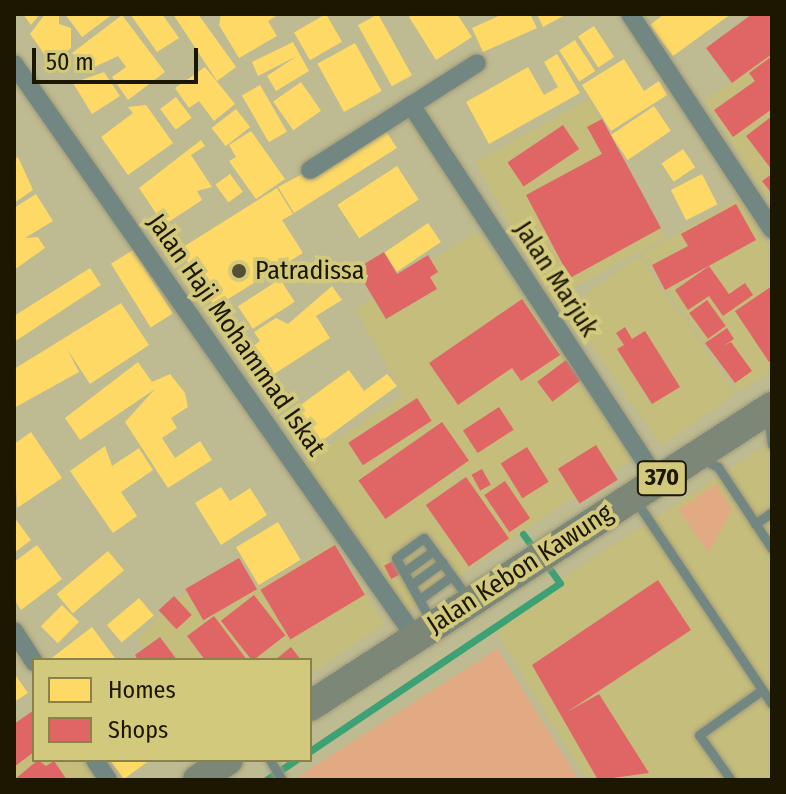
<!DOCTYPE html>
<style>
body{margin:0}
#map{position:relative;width:786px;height:794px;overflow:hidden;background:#beba91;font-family:"Fira Sans Condensed",sans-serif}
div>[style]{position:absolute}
.built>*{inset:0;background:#c5bd7c;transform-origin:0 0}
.green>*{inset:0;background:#e1aa82}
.homes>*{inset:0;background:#ffd966;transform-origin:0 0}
.shops>*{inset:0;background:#e06666;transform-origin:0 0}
.stream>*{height:7px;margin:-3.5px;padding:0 3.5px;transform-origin:3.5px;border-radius:3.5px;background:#3ca174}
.roads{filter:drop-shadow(0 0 2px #9d997a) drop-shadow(0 0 2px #9d997a)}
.service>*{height:9px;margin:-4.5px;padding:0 4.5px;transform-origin:4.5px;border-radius:4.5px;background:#738782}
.minor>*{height:18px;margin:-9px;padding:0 9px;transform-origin:9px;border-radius:9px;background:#738782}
.primary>*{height:30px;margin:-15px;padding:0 15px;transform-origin:15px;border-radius:15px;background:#7d8778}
.dots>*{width:22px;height:22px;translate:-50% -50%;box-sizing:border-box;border:4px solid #d2c97d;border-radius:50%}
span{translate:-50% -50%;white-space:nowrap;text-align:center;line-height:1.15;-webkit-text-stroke:8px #d2c97d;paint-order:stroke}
.shield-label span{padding:2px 6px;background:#d2c97d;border:2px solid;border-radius:6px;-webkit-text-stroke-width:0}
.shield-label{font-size:24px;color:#1b1700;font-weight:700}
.poi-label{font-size:26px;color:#1b1700}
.left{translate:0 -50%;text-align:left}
.street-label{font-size:26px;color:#1b1700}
.frame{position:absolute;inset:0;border:16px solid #1b1700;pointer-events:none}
.legend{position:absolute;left:32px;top:658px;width:280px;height:104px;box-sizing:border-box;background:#d2c97d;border:2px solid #89824b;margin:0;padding:10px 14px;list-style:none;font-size:24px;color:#1b1700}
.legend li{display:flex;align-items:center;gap:16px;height:40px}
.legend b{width:40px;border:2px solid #89824b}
.scale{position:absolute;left:32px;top:48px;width:166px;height:36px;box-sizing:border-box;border:4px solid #1b1700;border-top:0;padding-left:10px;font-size:24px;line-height:28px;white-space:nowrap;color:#1b1700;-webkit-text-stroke:6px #d2c97d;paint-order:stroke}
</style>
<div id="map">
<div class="built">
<div style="clip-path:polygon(772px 53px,772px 207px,705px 100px)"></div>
<div style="left:589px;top:99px;width:158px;height:130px;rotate:61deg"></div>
<div style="clip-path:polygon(740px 198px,772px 252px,772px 372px,739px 392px,642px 254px)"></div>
<div style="clip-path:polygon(477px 231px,633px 459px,505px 543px,403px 395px,356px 309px)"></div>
<div style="left:640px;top:256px;width:168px;height:91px;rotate:55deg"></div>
<div style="left:402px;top:396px;width:181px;height:119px;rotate:56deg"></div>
<div style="clip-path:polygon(772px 441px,772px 780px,587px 780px,492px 625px)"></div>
<div style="clip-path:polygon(333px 544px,385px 624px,310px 674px,310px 660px,155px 660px,137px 638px,191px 587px,216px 614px)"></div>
<div style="clip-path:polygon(34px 741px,34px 760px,87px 760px,100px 780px,14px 780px,14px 754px)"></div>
</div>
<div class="green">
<div style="clip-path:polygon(716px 484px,732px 509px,709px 553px,678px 510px)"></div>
<div style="clip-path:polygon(497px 649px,579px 780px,293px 780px)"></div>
</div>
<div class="homes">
<div style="clip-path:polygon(23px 14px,40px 14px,31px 25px)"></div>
<div style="clip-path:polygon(45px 14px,59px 14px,59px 24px,71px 28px,71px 48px,50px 62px,30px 34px)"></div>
<div style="clip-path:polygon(65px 14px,113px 14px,82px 37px)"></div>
<div style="clip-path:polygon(130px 14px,162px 14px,179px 38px,157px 52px)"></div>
<div style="clip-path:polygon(173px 14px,198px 14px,236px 67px,217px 81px)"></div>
<div style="clip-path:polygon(221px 14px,279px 14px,268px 21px,277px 36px,239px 58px,219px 25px)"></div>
<div style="left:326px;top:14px;width:32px;height:37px;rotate:60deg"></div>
<div style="left:378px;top:14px;width:70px;height:23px;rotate:61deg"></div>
<div style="clip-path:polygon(414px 14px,457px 14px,472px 37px,436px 60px,409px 17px)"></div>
<div style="clip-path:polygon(503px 14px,530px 14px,537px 28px,483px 52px,472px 28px)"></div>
<div style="clip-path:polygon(537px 14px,567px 14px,543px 27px)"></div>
<div style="clip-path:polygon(664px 14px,731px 14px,673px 56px,650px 25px)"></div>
<div style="clip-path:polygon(122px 15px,165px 72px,128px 100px,112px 77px,126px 67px,118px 56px,86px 71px,72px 53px)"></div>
<div style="left:594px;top:26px;width:37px;height:19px;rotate:57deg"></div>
<div style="left:575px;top:40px;width:37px;height:19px;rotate:57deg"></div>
<div style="clip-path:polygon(293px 42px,309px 71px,276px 91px,267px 76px,297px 56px,258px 76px,252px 62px)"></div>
<div style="left:355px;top:43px;width:55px;height:43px;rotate:61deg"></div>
<div style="clip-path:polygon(557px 54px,580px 93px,489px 144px,466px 102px,528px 67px,544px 95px,558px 87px,544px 62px)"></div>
<div style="clip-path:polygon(624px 59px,644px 91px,659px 81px,667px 95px,611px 131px,582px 85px)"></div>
<div style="clip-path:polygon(205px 67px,235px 104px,214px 121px,199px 101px,189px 108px,175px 88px)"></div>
<div style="clip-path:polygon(104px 72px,120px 96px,92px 114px,73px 83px)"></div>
<div style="left:301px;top:82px;width:35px;height:34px;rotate:55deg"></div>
<div style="left:260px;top:85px;width:54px;height:21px;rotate:60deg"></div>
<div style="left:176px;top:97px;width:26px;height:20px;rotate:53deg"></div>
<div style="clip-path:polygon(146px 105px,173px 143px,128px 175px,101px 137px,133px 113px,128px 107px)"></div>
<div style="left:654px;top:106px;width:30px;height:52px;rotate:56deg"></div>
<div style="left:236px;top:109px;width:23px;height:31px;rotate:52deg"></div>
<div style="clip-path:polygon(385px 130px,397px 148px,294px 213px,278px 187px)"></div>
<div style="clip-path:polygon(251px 131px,285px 179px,256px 199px,229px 161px,236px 157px,229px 145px)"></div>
<div style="clip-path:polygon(201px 140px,205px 146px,191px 155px,212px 187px,197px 191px,202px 200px,164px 225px,139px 188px)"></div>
<div style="left:683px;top:149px;width:22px;height:26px;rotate:56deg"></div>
<div style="clip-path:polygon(18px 157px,33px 190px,14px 203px,14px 159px)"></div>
<div style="left:397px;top:166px;width:40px;height:71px;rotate:57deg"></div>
<div style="left:230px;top:174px;width:22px;height:18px;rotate:54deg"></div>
<div style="left:702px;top:174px;width:34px;height:35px;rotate:63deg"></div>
<div style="clip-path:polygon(277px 188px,293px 214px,282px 220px,303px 253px,215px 307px,180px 249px)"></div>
<div style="clip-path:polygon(36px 194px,53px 221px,25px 238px,38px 237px,45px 248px,14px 270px,14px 208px)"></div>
<div style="left:428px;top:223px;width:23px;height:53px;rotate:56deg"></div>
<div style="left:133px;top:250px;width:75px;height:26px;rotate:58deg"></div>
<div style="clip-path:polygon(90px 268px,101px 285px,14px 342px,14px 316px)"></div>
<div style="left:280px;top:279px;width:27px;height:50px;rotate:57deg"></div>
<div style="clip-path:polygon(332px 286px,342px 300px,316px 316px,330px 338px,271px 376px,252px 347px,260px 341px,254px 332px,276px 318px,288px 324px)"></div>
<div style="clip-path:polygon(121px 303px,149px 345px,90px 384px,67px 349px,79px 372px,14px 408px,14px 369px)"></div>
<div style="clip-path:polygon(138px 362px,152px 382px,170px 374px,185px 393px,188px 407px,171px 418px,177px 428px,162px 438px,175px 458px,200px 441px,212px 460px,168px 488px,125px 422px,155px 389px,80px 440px,65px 418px)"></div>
<div style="clip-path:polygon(349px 370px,364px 391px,387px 374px,397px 386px,319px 443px,295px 409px)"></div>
<div style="clip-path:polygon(31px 432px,62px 478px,17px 508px,14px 444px)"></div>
<div style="clip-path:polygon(105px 446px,112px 466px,139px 448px,153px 470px,121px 492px,137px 516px,113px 533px,70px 471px)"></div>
<div style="clip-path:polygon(221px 487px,230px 501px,250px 488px,267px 515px,221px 545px,195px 503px)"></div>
<div style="clip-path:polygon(14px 517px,31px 540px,14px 553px)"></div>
<div style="left:278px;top:522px;width:44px;height:49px;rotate:59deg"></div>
<div style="clip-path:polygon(37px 545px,62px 579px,21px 610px,14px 599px,14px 562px)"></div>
<div style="left:108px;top:551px;width:25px;height:67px;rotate:50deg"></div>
<div style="left:139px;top:598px;width:23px;height:42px;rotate:50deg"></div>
<div style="left:62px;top:605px;width:24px;height:30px;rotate:45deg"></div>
<div style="clip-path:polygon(92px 627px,115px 658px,49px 660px)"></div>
<div style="clip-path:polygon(16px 676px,28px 693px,14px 702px,14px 677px)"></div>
<div style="clip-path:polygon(110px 760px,150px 760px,124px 779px)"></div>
</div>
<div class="shops">
<div style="clip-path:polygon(752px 14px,772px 14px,772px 54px,732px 83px,706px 48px)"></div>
<div style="clip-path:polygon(772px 56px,772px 109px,733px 137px,714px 110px,755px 81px,749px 73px)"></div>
<div style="clip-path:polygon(772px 116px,772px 170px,746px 136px)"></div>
<div style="clip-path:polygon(602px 119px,661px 228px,570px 278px,526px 195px,602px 154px,587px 127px)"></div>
<div style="left:563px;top:125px;width:29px;height:67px;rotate:56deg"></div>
<div style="clip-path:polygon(772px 174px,772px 194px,762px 181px)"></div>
<div style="clip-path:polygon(736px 204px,756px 240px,665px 290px,652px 265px,688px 246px,681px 234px)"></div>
<div style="clip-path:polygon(384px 252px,397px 274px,428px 255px,438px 272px,430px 277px,437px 289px,386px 319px,356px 269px)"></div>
<div style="clip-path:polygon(709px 266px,729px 294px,745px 283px,753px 295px,723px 316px,709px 296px,688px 310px,675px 290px)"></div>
<div style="clip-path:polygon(772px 286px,772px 360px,769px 362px,735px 311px)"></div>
<div style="clip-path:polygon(522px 299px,560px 355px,521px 381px,512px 368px,458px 405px,429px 363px)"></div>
<div style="left:707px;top:300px;width:32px;height:22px;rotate:54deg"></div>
<div style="clip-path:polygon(625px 327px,632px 339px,645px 331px,680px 387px,652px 404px,617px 349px,624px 345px,616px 333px)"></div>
<div style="clip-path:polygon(727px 328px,734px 339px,723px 346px,731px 342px,752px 371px,735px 383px,705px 343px)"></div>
<div style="left:566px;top:360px;width:25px;height:36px;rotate:53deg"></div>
<div style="left:417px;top:398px;width:27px;height:82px;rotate:57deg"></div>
<div style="left:499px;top:407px;width:27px;height:43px;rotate:57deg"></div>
<div style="left:442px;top:422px;width:47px;height:102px;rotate:55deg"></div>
<div style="left:596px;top:445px;width:41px;height:45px;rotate:58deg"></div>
<div style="left:527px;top:447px;width:41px;height:31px;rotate:58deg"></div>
<div style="left:482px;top:469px;width:18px;height:12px;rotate:61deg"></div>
<div style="left:466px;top:477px;width:75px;height:49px;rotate:55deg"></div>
<div style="left:505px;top:481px;width:45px;height:25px;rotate:56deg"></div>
<div style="left:335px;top:545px;width:58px;height:87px;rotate:59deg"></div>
<div style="left:239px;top:558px;width:36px;height:62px;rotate:60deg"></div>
<div style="left:393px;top:561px;width:15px;height:10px;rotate:62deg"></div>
<div style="clip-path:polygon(658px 580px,691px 630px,567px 712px,599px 694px,649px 773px,598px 780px,532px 665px)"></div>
<div style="left:254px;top:595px;width:51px;height:42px;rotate:52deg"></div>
<div style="left:174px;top:596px;width:26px;height:21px;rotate:47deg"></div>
<div style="clip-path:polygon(214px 616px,247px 660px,205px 660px,187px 636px)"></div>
<div style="clip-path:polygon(160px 637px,177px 660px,138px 660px,135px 655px)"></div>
<div style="clip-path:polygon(291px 647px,301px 660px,275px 660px)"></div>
<div style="clip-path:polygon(34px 710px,34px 752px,14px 767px,14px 724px)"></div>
<div style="clip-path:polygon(38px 760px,46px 766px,54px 761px,67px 780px,14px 780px)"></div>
</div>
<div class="stream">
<div style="left:523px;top:534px;width:21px;rotate:53deg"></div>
<div style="left:310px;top:751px;width:301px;rotate:-33.9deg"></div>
<div style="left:560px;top:583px;width:24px;rotate:-126deg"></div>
<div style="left:266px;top:780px;width:36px;rotate:-34deg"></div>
</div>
<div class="roads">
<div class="service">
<div style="left:768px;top:416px;width:29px;rotate:82deg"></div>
<div style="left:701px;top:459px;width:19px;rotate:25deg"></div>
<div style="left:718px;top:467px;width:98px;rotate:56.6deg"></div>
<div style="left:636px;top:501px;width:244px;rotate:56.2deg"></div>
<div style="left:755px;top:524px;width:21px;rotate:-35deg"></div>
<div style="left:404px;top:572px;width:36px;rotate:-36deg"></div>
<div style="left:411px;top:585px;width:39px;rotate:-36deg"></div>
<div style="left:420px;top:599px;width:39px;rotate:-36deg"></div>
<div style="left:431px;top:621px;width:72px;rotate:-119.1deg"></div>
<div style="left:396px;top:558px;width:34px;rotate:-36deg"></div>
<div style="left:424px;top:538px;width:74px;rotate:53.7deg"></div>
<div style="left:270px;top:760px;width:23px;rotate:59deg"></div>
<div style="left:731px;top:780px;width:55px;rotate:-125.4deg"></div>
<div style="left:699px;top:735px;width:77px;rotate:-35.5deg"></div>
</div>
<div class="minor">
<div style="left:630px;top:14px;width:258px;rotate:56.6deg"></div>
<div style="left:14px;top:64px;width:699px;rotate:55.01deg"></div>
<div style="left:411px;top:105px;width:450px;rotate:56.7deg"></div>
<div style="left:310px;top:170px;width:198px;rotate:-32.6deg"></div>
<div style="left:14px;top:631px;width:37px;rotate:57deg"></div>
<div style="left:95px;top:760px;width:24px;rotate:57deg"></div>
</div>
<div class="primary">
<div style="left:310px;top:706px;width:550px;rotate:-32.91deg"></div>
<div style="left:198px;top:780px;width:36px;rotate:-34deg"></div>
</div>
</div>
<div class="dots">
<div style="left:239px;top:271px;background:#545033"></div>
</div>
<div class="shield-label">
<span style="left:662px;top:478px">370</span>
</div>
<div class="poi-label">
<span class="left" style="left:255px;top:271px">Patradissa</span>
</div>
<div class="street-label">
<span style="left:556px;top:279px;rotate:57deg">Jalan Marjuk</span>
<span style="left:236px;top:335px;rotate:55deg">Jalan Haji Mohammad Iskat</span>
<span style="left:520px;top:569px;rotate:-33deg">Jalan Kebon Kawung</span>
</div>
<div class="frame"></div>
<ul class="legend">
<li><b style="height:22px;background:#ffd966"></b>Homes</li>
<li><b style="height:22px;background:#e06666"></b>Shops</li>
</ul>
<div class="scale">50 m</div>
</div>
